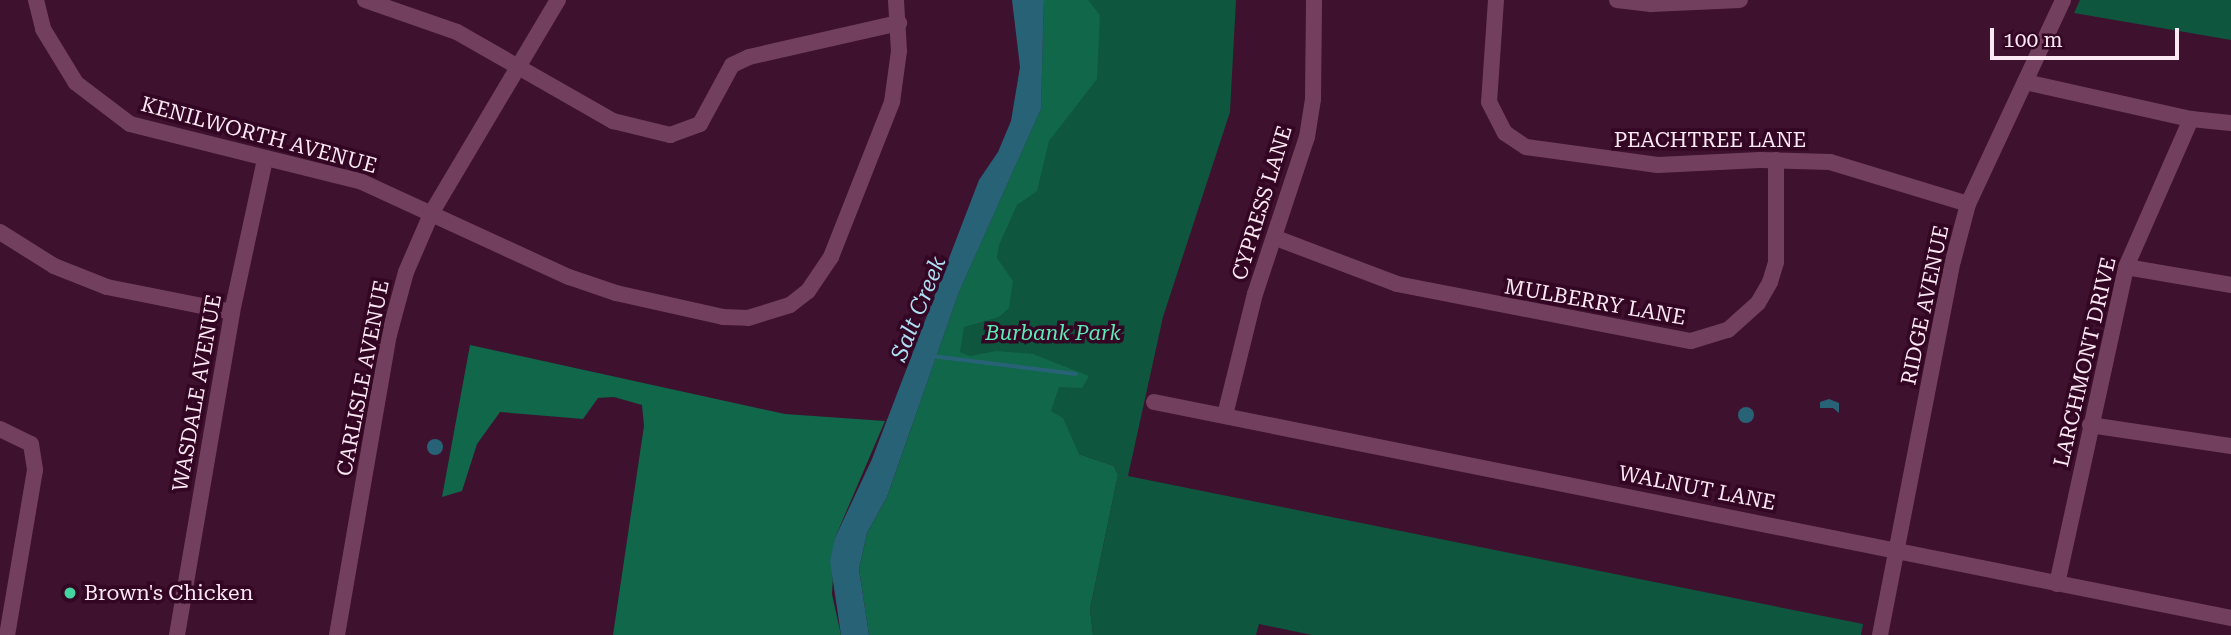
<!DOCTYPE html>
<style>
body{margin:0}
#map{position:relative;width:2231px;height:635px;overflow:hidden;background:#3e112e;font-family:"Roboto Serif",serif}
div>[style]{position:absolute}
.green>*{inset:0;background:#0e563e}
.forest>*{inset:0;background:#10674a}
.water>*{inset:0;background:#286276}
.round{border-radius:50%}
.stream>*{height:3.5px;margin:-1.75px;padding:0 1.75px;transform-origin:1.75px;border-radius:1.75px;background:#286276}
.street>*{height:16px;margin:-8px;padding:0 8px;transform-origin:8px;border-radius:8px;background:#72405e}
.dots>*{width:19px;height:19px;translate:-50% -50%;box-sizing:border-box;border:4px solid #330624;border-radius:50%}
span{translate:-50% -50%;white-space:nowrap;text-align:center;line-height:1.15;-webkit-text-stroke:7px #330624;paint-order:stroke}
.street-label{font-size:21px;color:#fbe8f2}
.park-label{font-size:21px;color:#5ee9b4;font-style:italic}
.poi-label{font-size:21px;color:#fbe8f2}
.left{translate:0 -50%;text-align:left}
.water-label{font-size:23px;color:#aedff3;font-style:italic}
.scale{position:absolute;left:1990px;top:28px;width:189px;height:32px;box-sizing:border-box;border:4px solid #fbe8f2;border-top:0;padding-left:9px;font-size:21px;line-height:24px;white-space:nowrap;color:#fbe8f2;-webkit-text-stroke:5px #330624;paint-order:stroke}
</style>
<div id="map">
<div class="green">
<div style="clip-path:polygon(1044px 0,1236px 0,1230px 112px,1163px 317px,1128px 476px,1863px 624px,1861px 635px,1312px 635px,1259px 624px,1256px 635px,1093px 635px,1090px 609px,1118px 475px,1114px 466px,1079px 454px,912px 427px,959px 292px,1041px 109px)"></div>
<div style="clip-path:polygon(2080px 0,2231px 0,2231px 40px,2074px 13px)"></div>
</div>
<div class="forest">
<div style="clip-path:polygon(1044px 0,1088px 0,1100px 15px,1097px 79px,1049px 141px,1037px 191px,1017px 205px,999px 245px,997px 258px,1013px 281px,1009px 308px,999px 317px,964px 327px,960px 352px,970px 356px,996px 351px,1033px 354px,1089px 376px,1082px 388px,1059px 387px,1051px 411px,1063px 418px,1079px 454px,1114px 466px,1118px 475px,1090px 609px,1093px 635px,869px 635px,859px 569px,867px 533px,887px 497px,959px 292px,1041px 109px)"></div>
<div style="clip-path:polygon(470px 345px,785px 414px,885px 421px,835px 538px,832px 594px,841px 635px,613px 635px,644px 426px,642px 405px,614px 397px,598px 398px,583px 419px,500px 412px,477px 444px,462px 491px,442px 497px)"></div>
</div>
<div class="water">
<div style="clip-path:polygon(1012px 0,1044px 0,1041px 109px,959px 292px,887px 497px,867px 533px,859px 569px,869px 635px,841px 635px,830px 561px,835px 538px,872px 459px,979px 180px,998px 152px,1011px 121px,1020px 67px)"></div>
<div style="clip-path:polygon(1829px 399px,1839px 403px,1839px 413px,1833px 408px,1820px 408px,1820px 402px)"></div>
<div class="round" style="left:1738px;top:407px;width:16px;height:16px"></div>
<div class="round" style="left:427px;top:439px;width:16px;height:16px"></div>
</div>
<div class="stream">
<div style="left:932px;top:356px;width:145px;rotate:7.1deg"></div>
</div>
<div class="street">
<div style="left:36px;top:0;width:30px;rotate:76deg"></div>
<div style="left:43px;top:29px;width:63px;rotate:58.6deg"></div>
<div style="left:76px;top:83px;width:68px;rotate:37.2deg"></div>
<div style="left:130px;top:124px;width:239px;rotate:14deg"></div>
<div style="left:362px;top:182px;width:228px;rotate:24.7deg"></div>
<div style="left:569px;top:277px;width:50px;rotate:18.8deg"></div>
<div style="left:616px;top:293px;width:110px;rotate:12.6deg"></div>
<div style="left:723px;top:317px;width:25px;rotate:2deg"></div>
<div style="left:748px;top:318px;width:44px;rotate:-17.2deg"></div>
<div style="left:790px;top:305px;width:23px;rotate:-38deg"></div>
<div style="left:808px;top:291px;width:41px;rotate:-55.9deg"></div>
<div style="left:831px;top:257px;width:167px;rotate:-68.5deg"></div>
<div style="left:892px;top:102px;width:51px;rotate:-82.2deg"></div>
<div style="left:899px;top:51px;width:51px;rotate:-93.4deg"></div>
<div style="left:365px;top:0;width:97px;rotate:19.2deg"></div>
<div style="left:457px;top:32px;width:180px;rotate:29.7deg"></div>
<div style="left:613px;top:121px;width:59px;rotate:13.8deg"></div>
<div style="left:670px;top:135px;width:32px;rotate:-20deg"></div>
<div style="left:700px;top:124px;width:67px;rotate:-61.5deg"></div>
<div style="left:732px;top:65px;width:19px;rotate:-25deg"></div>
<div style="left:749px;top:57px;width:154px;rotate:-12.8deg"></div>
<div style="left:1496px;top:0;width:102px;rotate:93.9deg"></div>
<div style="left:1489px;top:102px;width:35px;rotate:63deg"></div>
<div style="left:1505px;top:133px;width:25px;rotate:34deg"></div>
<div style="left:1526px;top:147px;width:133px;rotate:7.8deg"></div>
<div style="left:1658px;top:165px;width:102px;rotate:-2.8deg"></div>
<div style="left:1760px;top:160px;width:70px;rotate:1.6deg"></div>
<div style="left:1830px;top:162px;width:144px;rotate:16.9deg"></div>
<div style="left:1617px;top:0;width:34px;rotate:7deg"></div>
<div style="left:1651px;top:4px;width:89px;rotate:-2.6deg"></div>
<div style="left:2025px;top:82px;width:170px;rotate:12.6deg"></div>
<div style="left:2191px;top:119px;width:40px;rotate:5.7deg"></div>
<div style="left:0;top:232px;width:64px;rotate:32.2deg"></div>
<div style="left:54px;top:266px;width:57px;rotate:21.6deg"></div>
<div style="left:107px;top:287px;width:127px;rotate:11.3deg"></div>
<div style="left:1276px;top:238px;width:129px;rotate:20.8deg"></div>
<div style="left:1397px;top:284px;width:299px;rotate:11deg"></div>
<div style="left:1691px;top:341px;width:39px;rotate:-17deg"></div>
<div style="left:1728px;top:330px;width:40px;rotate:-42deg"></div>
<div style="left:1758px;top:303px;width:24px;rotate:-60deg"></div>
<div style="left:1770px;top:282px;width:21px;rotate:-73deg"></div>
<div style="left:1776px;top:262px;width:102px;rotate:-90deg"></div>
<div style="left:2126px;top:267px;width:107px;rotate:9.7deg"></div>
<div style="left:1154px;top:402px;width:1098px;rotate:11.34deg"></div>
<div style="left:1225px;top:415px;width:125px;rotate:-76.1deg"></div>
<div style="left:1255px;top:294px;width:165px;rotate:-71.7deg"></div>
<div style="left:1307px;top:137px;width:38px;rotate:-81deg"></div>
<div style="left:1313px;top:99px;width:99px;rotate:-89.4deg"></div>
<div style="left:2090px;top:425px;width:143px;rotate:8.5deg"></div>
<div style="left:0;top:429px;width:34px;rotate:26deg"></div>
<div style="left:31px;top:444px;width:26px;rotate:81deg"></div>
<div style="left:35px;top:470px;width:167px;rotate:99.6deg"></div>
<div style="left:2057px;top:584px;width:324px;rotate:-77.7deg"></div>
<div style="left:2126px;top:267px;width:162px;rotate:-66.3deg"></div>
<div style="left:177px;top:635px;width:328px;rotate:-80.3deg"></div>
<div style="left:232px;top:312px;width:156px;rotate:-77.8deg"></div>
<div style="left:337px;top:635px;width:304px;rotate:-80.2deg"></div>
<div style="left:389px;top:335px;width:65px;rotate:-74.9deg"></div>
<div style="left:406px;top:272px;width:65px;rotate:-66.6deg"></div>
<div style="left:432px;top:212px;width:247px;rotate:-59.3deg"></div>
<div style="left:1880px;top:635px;width:381px;rotate:-79deg"></div>
<div style="left:1953px;top:261px;width:59px;rotate:-75.3deg"></div>
<div style="left:1968px;top:204px;width:225px;rotate:-65deg"></div>
</div>
<div class="dots">
<div style="left:70px;top:593px;background:#43d4a0"></div>
</div>
<div class="street-label">
<span style="left:259px;top:135px;rotate:15deg">KENILWORTH AVENUE</span>
<span style="left:1710px;top:140px">PEACHTREE LANE</span>
<span style="left:1262px;top:203px;rotate:-73deg">CYPRESS LANE</span>
<span style="left:1595px;top:302px;rotate:10deg">MULBERRY LANE</span>
<span style="left:1925px;top:305px;rotate:-78deg">RIDGE AVENUE</span>
<span style="left:2085px;top:362px;rotate:-77deg">LARCHMONT DRIVE</span>
<span style="left:363px;top:378px;rotate:-79deg">CARLISLE AVENUE</span>
<span style="left:197px;top:393px;rotate:-80deg">WASDALE AVENUE</span>
<span style="left:1697px;top:488px;rotate:11deg">WALNUT LANE</span>
</div>
<div class="park-label">
<span style="left:1053px;top:333px">Burbank Park</span>
</div>
<div class="poi-label">
<span class="left" style="left:84px;top:593px">Brown's Chicken</span>
</div>
<div class="water-label">
<span style="left:919px;top:309px;rotate:-68deg">Salt Creek</span>
</div>
<div class="scale">100 m</div>
</div>
